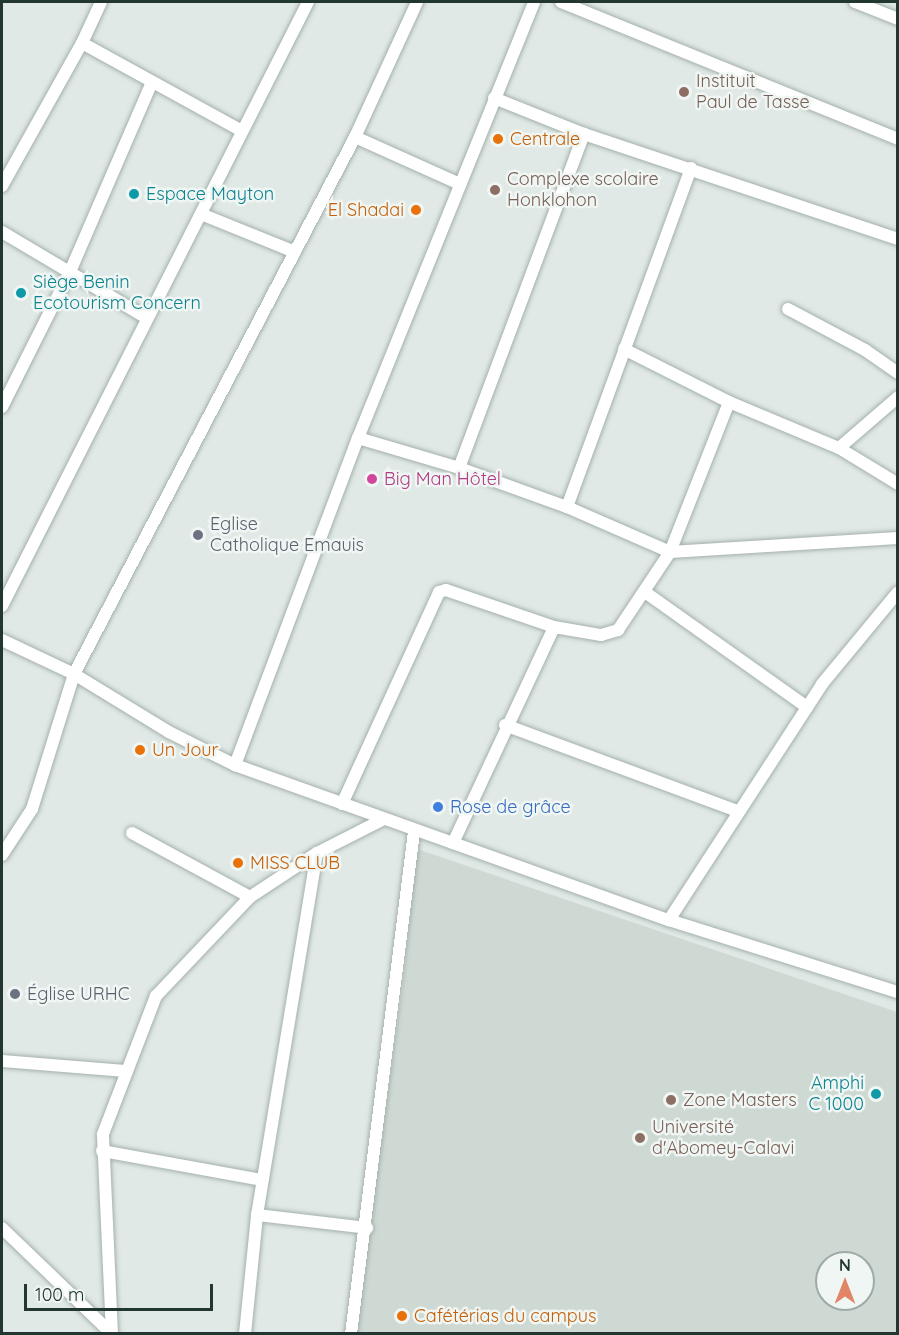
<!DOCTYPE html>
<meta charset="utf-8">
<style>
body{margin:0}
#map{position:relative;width:899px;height:1335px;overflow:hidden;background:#e0e9e5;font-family:Quicksand,sans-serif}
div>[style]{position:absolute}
.built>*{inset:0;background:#cfd9d4}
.roads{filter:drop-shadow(0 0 2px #a4b0ac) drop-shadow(0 0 2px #a4b0ac)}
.street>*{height:12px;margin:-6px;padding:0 6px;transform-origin:6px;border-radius:6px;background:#fff}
.dots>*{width:16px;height:16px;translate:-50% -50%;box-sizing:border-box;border:3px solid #f0f6f3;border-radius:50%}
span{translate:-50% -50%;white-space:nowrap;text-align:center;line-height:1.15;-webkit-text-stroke:5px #f0f6f3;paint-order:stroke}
.education-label{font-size:18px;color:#785e54}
.left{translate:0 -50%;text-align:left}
.food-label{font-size:18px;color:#c56008}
.right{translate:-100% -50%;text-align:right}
.culture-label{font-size:18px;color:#0d838f}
.hotel-label{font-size:18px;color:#b23c85}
.worship-label{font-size:18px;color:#5b616d}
.shop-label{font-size:18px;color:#366cbe}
.frame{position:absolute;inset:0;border:3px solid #233732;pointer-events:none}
.north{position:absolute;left:815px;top:1251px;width:60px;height:60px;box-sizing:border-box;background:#f0f6f3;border:2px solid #9eaaa6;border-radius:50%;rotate:0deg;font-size:16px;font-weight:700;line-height:24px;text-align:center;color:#233732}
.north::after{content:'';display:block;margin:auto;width:21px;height:27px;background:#e28466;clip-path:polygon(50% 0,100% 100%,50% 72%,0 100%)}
.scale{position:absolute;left:24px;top:1284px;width:189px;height:27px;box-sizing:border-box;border:3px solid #233732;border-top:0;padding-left:8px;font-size:18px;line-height:21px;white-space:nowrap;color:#233732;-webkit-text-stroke:4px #f0f6f3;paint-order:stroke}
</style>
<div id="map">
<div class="built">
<div style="clip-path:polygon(evenodd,417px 849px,897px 1012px,897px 1333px,354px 1334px,403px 986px,417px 849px,827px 1263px,863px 1263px,863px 1299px,827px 1299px,827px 1263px)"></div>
</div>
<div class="roads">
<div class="street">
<div style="left:561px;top:2px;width:364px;rotate:22.1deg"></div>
<div style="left:855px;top:2px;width:46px;rotate:21.6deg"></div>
<div style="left:82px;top:43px;width:180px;rotate:28.8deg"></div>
<div style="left:494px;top:98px;width:97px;rotate:21.8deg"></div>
<div style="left:584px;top:134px;width:331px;rotate:18.5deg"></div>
<div style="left:355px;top:137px;width:115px;rotate:24.1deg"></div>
<div style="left:2px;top:186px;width:164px;rotate:-60.8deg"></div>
<div style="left:82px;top:43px;width:45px;rotate:-65.1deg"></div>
<div style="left:201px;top:214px;width:101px;rotate:22deg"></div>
<div style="left:2px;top:232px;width:169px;rotate:30.7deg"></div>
<div style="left:788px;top:309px;width:87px;rotate:28deg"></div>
<div style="left:865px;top:350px;width:40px;rotate:34.9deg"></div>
<div style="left:624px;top:349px;width:118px;rotate:26.8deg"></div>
<div style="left:729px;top:402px;width:119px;rotate:22.7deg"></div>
<div style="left:839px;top:448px;width:69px;rotate:31.4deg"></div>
<div style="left:2px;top:407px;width:149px;rotate:-63.3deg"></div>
<div style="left:69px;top:274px;width:209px;rotate:-66.6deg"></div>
<div style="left:358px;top:438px;width:105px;rotate:16.5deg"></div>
<div style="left:459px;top:468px;width:115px;rotate:19.9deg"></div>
<div style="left:567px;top:507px;width:112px;rotate:23.6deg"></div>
<div style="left:670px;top:552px;width:228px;rotate:-3.5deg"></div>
<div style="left:839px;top:448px;width:78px;rotate:-40.8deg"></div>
<div style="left:459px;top:468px;width:357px;rotate:-69.5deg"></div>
<div style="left:567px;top:507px;width:361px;rotate:-69.9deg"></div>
<div style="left:645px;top:592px;width:199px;rotate:35.4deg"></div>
<div style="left:2px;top:606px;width:677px;rotate:-63.13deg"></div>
<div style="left:2px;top:640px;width:80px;rotate:25.3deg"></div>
<div style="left:74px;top:674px;width:111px;rotate:31.4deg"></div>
<div style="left:169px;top:732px;width:74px;rotate:26.6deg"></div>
<div style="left:235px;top:765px;width:461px;rotate:19.7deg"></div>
<div style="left:669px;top:920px;width:240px;rotate:17.5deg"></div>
<div style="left:505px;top:725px;width:248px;rotate:20.3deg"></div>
<div style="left:235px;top:765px;width:349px;rotate:-69.4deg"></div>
<div style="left:358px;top:438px;width:470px;rotate:-68deg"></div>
<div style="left:342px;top:804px;width:233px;rotate:-65.4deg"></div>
<div style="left:439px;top:592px;width:7px;rotate:-16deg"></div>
<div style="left:446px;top:590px;width:114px;rotate:18.9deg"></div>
<div style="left:554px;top:627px;width:48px;rotate:9.7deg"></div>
<div style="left:601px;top:635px;width:18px;rotate:-16deg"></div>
<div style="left:618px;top:630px;width:94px;rotate:-56.3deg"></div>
<div style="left:670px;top:552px;width:161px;rotate:-68.5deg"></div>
<div style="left:132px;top:833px;width:134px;rotate:28.5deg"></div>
<div style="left:453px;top:843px;width:238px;rotate:-64.9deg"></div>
<div style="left:2px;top:855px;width:55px;rotate:-56.9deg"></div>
<div style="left:32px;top:809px;width:141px;rotate:-72.7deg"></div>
<div style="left:74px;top:674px;width:606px;rotate:-62.38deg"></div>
<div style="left:355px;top:137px;width:149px;rotate:-65.3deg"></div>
<div style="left:669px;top:920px;width:281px;rotate:-57deg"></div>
<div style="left:822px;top:684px;width:119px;rotate:-50.4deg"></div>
<div style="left:2px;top:1061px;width:124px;rotate:4.6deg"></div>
<div style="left:102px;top:1151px;width:163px;rotate:10.3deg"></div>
<div style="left:257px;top:1215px;width:111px;rotate:6.7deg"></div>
<div style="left:2px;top:1228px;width:153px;rotate:43.9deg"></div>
<div style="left:112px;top:1334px;width:200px;rotate:-92.6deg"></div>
<div style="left:103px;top:1134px;width:148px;rotate:-69deg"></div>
<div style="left:156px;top:996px;width:137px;rotate:-46.5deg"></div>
<div style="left:250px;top:897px;width:80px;rotate:-33.3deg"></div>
<div style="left:317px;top:853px;width:73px;rotate:-26.9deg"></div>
<div style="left:245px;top:1334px;width:120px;rotate:-84.2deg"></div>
<div style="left:257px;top:1215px;width:367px;rotate:-80.6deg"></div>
<div style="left:351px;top:1334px;width:506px;rotate:-82.85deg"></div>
</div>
</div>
<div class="dots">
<div style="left:684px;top:92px;background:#8d6e63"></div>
<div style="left:498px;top:139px;background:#e8710a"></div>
<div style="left:495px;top:190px;background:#8d6e63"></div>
<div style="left:134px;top:194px;background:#0f9aa8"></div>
<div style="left:416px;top:210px;background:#e8710a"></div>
<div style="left:21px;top:293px;background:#0f9aa8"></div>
<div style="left:372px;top:479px;background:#d1479c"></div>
<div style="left:198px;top:535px;background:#6b7280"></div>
<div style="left:140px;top:750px;background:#e8710a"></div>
<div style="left:438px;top:807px;background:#3f7fe0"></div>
<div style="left:238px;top:863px;background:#e8710a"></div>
<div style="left:15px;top:994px;background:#6b7280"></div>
<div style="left:876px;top:1094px;background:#0f9aa8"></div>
<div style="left:671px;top:1100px;background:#8d6e63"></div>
<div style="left:640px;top:1138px;background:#8d6e63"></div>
<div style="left:402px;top:1316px;background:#e8710a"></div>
</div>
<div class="education-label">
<span class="left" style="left:696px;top:92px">Instituit<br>Paul de Tasse</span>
<span class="left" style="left:507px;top:190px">Complexe scolaire<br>Honklohon</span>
<span class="left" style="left:683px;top:1100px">Zone Masters</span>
<span class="left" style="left:652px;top:1138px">Université<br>d'Abomey-Calavi</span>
</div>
<div class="food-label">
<span class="left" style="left:510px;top:139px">Centrale</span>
<span class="right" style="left:404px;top:210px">El Shadai</span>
<span class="left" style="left:152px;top:750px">Un Jour</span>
<span class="left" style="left:250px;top:863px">MISS CLUB</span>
<span class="left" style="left:414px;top:1316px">Cafétérias du campus</span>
</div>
<div class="culture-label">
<span class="left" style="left:146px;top:194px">Espace Mayton</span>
<span class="left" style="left:33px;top:293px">Siège Benin<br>Ecotourism Concern</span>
<span class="right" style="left:864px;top:1094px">Amphi<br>C 1000</span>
</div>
<div class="hotel-label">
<span class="left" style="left:384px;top:479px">Big Man Hôtel</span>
</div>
<div class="worship-label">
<span class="left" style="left:210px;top:535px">Eglise<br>Catholique Emauis</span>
<span class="left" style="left:27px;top:994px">Église URHC</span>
</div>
<div class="shop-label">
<span class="left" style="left:450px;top:807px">Rose de grâce</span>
</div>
<div class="frame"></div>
<div class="north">N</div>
<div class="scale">100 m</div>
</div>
